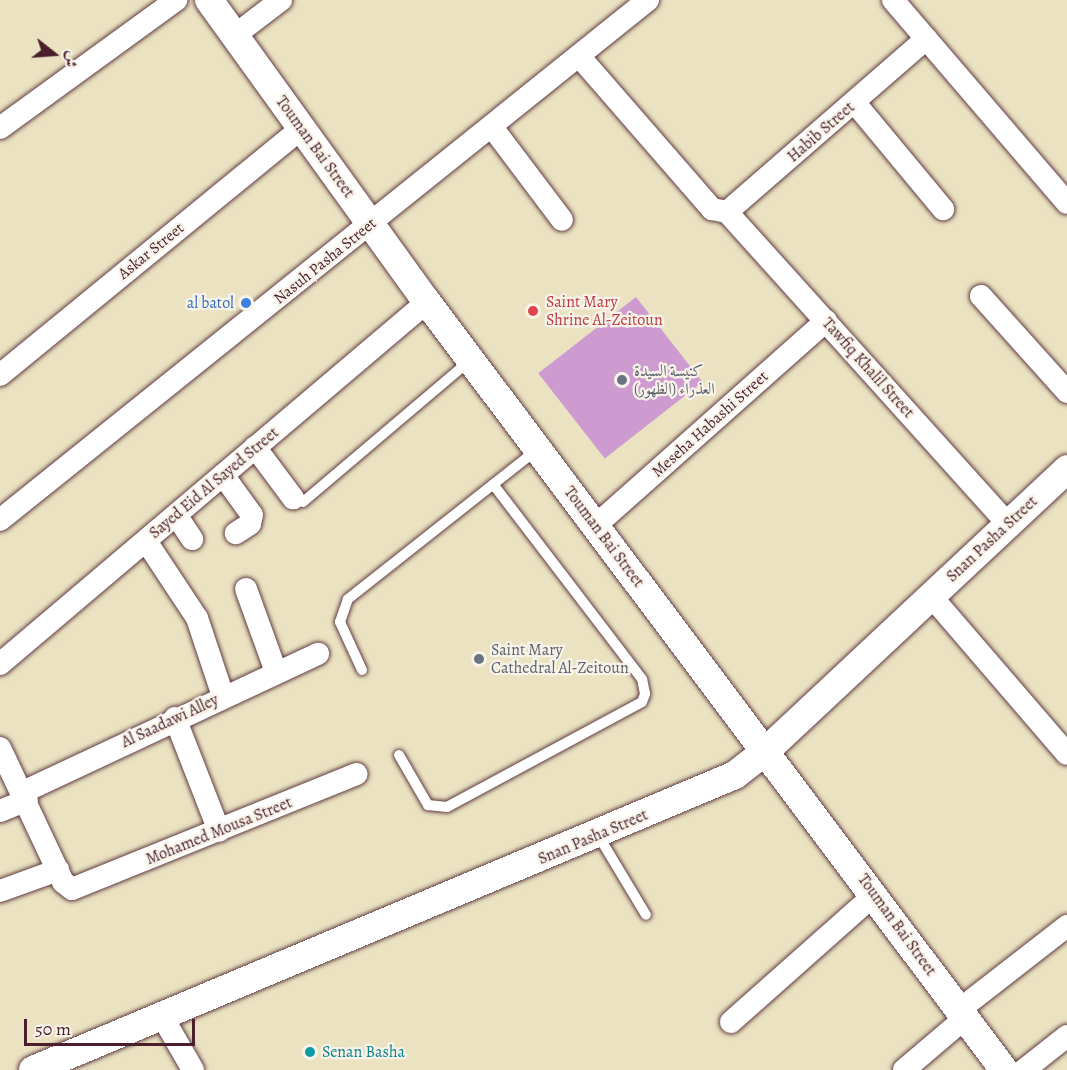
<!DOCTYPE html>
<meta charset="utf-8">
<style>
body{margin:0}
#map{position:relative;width:1067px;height:1070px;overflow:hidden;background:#eae2c1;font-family:Alegreya,Amiri,serif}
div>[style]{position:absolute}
.building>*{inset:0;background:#ce9bd1;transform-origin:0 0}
.roads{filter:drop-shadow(0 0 2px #623c42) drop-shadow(0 0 2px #623c42)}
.service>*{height:10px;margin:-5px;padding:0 5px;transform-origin:5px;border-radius:5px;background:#fff}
.minor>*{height:22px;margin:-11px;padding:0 11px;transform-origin:11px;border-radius:11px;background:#fff}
.tertiary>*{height:28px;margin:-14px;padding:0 14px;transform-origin:14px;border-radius:14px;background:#fff}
.dots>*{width:16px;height:16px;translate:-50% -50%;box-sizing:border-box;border:3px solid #f7f3e8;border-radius:50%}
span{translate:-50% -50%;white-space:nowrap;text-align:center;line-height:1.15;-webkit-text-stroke:4.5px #f7f3e8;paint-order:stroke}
.street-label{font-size:16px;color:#4a1f2b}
.health-label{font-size:16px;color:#be3a42}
.left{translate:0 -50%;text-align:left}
.shop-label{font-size:16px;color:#366cbe}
.right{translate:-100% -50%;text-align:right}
.worship-label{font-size:16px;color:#5b616d}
.culture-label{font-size:16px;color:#0d838f}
.north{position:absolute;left:24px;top:24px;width:60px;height:60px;-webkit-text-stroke:4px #f7f3e8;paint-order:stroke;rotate:107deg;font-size:16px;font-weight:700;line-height:24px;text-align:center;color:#4a1f2b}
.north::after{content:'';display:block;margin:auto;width:21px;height:27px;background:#4a1f2b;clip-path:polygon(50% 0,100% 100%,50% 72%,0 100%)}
.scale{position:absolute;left:24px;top:1019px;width:171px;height:27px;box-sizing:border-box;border:3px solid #4a1f2b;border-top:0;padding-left:8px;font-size:18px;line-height:21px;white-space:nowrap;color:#4a1f2b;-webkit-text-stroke:4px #f7f3e8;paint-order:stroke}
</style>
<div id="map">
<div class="building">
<div style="left:636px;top:297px;width:108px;height:124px;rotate:52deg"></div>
</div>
<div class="roads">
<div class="service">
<div style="left:303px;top:502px;width:218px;rotate:-40.3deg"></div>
<div style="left:362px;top:670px;width:53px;rotate:-114.6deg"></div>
<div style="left:340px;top:622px;width:24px;rotate:-71deg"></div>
<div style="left:348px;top:599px;width:242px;rotate:-38.3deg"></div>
<div style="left:399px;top:755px;width:58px;rotate:59.9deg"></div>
<div style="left:428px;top:805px;width:19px;rotate:6deg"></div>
<div style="left:447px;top:807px;width:221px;rotate:-28.3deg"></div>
<div style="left:642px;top:702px;width:9px;rotate:-69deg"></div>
<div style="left:645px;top:694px;width:15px;rotate:-101deg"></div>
<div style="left:642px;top:679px;width:245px;rotate:-127.4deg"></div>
<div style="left:598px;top:835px;width:93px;rotate:59deg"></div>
</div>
<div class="minor">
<div style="left:893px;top:0;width:267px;rotate:49.4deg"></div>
<div style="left:235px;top:35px;width:58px;rotate:-37.3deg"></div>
<div style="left:579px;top:56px;width:203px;rotate:49deg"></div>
<div style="left:712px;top:209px;width:15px;rotate:11deg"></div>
<div style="left:727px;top:212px;width:264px;rotate:-41deg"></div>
<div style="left:855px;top:103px;width:138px;rotate:50.3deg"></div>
<div style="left:492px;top:127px;width:116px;rotate:53deg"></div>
<div style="left:0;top:128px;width:218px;rotate:-36deg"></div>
<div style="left:727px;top:212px;width:420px;rotate:48deg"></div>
<div style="left:981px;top:296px;width:129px;rotate:48.1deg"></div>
<div style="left:0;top:375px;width:390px;rotate:-39.3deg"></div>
<div style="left:255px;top:447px;width:64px;rotate:53.3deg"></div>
<div style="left:223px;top:475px;width:49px;rotate:54.1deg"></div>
<div style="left:252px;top:515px;width:9px;rotate:103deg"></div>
<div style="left:250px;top:524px;width:17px;rotate:147deg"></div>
<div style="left:176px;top:515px;width:29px;rotate:56deg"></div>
<div style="left:0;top:520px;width:831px;rotate:-38.75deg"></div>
<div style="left:595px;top:526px;width:309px;rotate:-41.6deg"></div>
<div style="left:146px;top:541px;width:92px;rotate:56.5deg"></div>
<div style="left:197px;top:618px;width:82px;rotate:71.6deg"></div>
<div style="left:246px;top:589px;width:88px;rotate:70.1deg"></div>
<div style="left:931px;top:596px;width:208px;rotate:49.3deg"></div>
<div style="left:0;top:664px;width:560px;rotate:-40.29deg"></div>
<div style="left:175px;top:718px;width:121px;rotate:68.7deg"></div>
<div style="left:0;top:748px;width:148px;rotate:64.8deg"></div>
<div style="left:63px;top:882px;width:11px;rotate:38deg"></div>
<div style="left:72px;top:889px;width:307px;rotate:-22deg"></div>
<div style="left:23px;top:792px;width:326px;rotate:-25.1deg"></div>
<div style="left:0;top:811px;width:29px;rotate:-22deg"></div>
<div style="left:0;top:891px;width:62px;rotate:-19.9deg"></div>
<div style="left:959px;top:1010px;width:137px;rotate:-37.9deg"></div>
<div style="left:162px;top:1016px;width:62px;rotate:60.1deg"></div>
<div style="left:731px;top:1022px;width:191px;rotate:-41.6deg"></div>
<div style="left:904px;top:1070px;width:80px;rotate:-40.4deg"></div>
<div style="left:1024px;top:1070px;width:55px;rotate:-38.3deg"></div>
</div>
<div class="tertiary">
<div style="left:209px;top:0;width:372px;rotate:54.2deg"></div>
<div style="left:427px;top:302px;width:961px;rotate:53.08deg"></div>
<div style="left:33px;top:1070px;width:761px;rotate:-22.79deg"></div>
<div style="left:735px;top:775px;width:41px;rotate:-38deg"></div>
<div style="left:767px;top:750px;width:411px;rotate:-43.1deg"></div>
</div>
</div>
<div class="dots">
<div style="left:246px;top:303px;background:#3f7fe0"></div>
<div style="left:533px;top:311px;background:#e0444e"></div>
<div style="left:622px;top:380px;background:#6b7280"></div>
<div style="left:479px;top:659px;background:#6b7280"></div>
<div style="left:310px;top:1052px;background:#0f9aa8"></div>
</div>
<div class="street-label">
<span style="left:821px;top:132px;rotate:-41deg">Habib Street</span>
<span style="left:315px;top:147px;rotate:54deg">Touman Bai Street</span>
<span style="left:151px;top:251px;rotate:-39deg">Askar Street</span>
<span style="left:325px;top:261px;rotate:-39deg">Nasuh Pasha Street</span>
<span style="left:868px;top:368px;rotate:48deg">Tawfiq Khalil Street</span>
<span style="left:710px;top:424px;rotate:-42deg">Meseha Habashi Street</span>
<span style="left:214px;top:483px;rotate:-40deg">Sayed Eid Al Sayed Street</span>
<span style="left:604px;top:537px;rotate:53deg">Touman Bai Street</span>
<span style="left:992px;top:539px;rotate:-43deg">Snan Pasha Street</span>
<span style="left:170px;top:721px;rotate:-25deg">Al Saadawi Alley</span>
<span style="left:219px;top:831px;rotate:-22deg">Mohamed Mousa Street</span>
<span style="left:593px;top:837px;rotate:-23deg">Snan Pasha Street</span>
<span style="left:897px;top:925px;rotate:54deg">Touman Bai Street</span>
</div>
<div class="health-label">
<span class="left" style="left:546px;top:311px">Saint Mary<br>Shrine Al-Zeitoun</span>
</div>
<div class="shop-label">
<span class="right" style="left:234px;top:303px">al batol</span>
</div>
<div class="worship-label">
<span class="left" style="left:634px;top:380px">كنيسة السيدة<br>العذراء (الظهور)</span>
<span class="left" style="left:491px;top:659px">Saint Mary<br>Cathedral Al-Zeitoun</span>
</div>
<div class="culture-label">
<span class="left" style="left:322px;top:1052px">Senan Basha</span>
</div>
<div class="north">ش</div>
<div class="scale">50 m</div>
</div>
